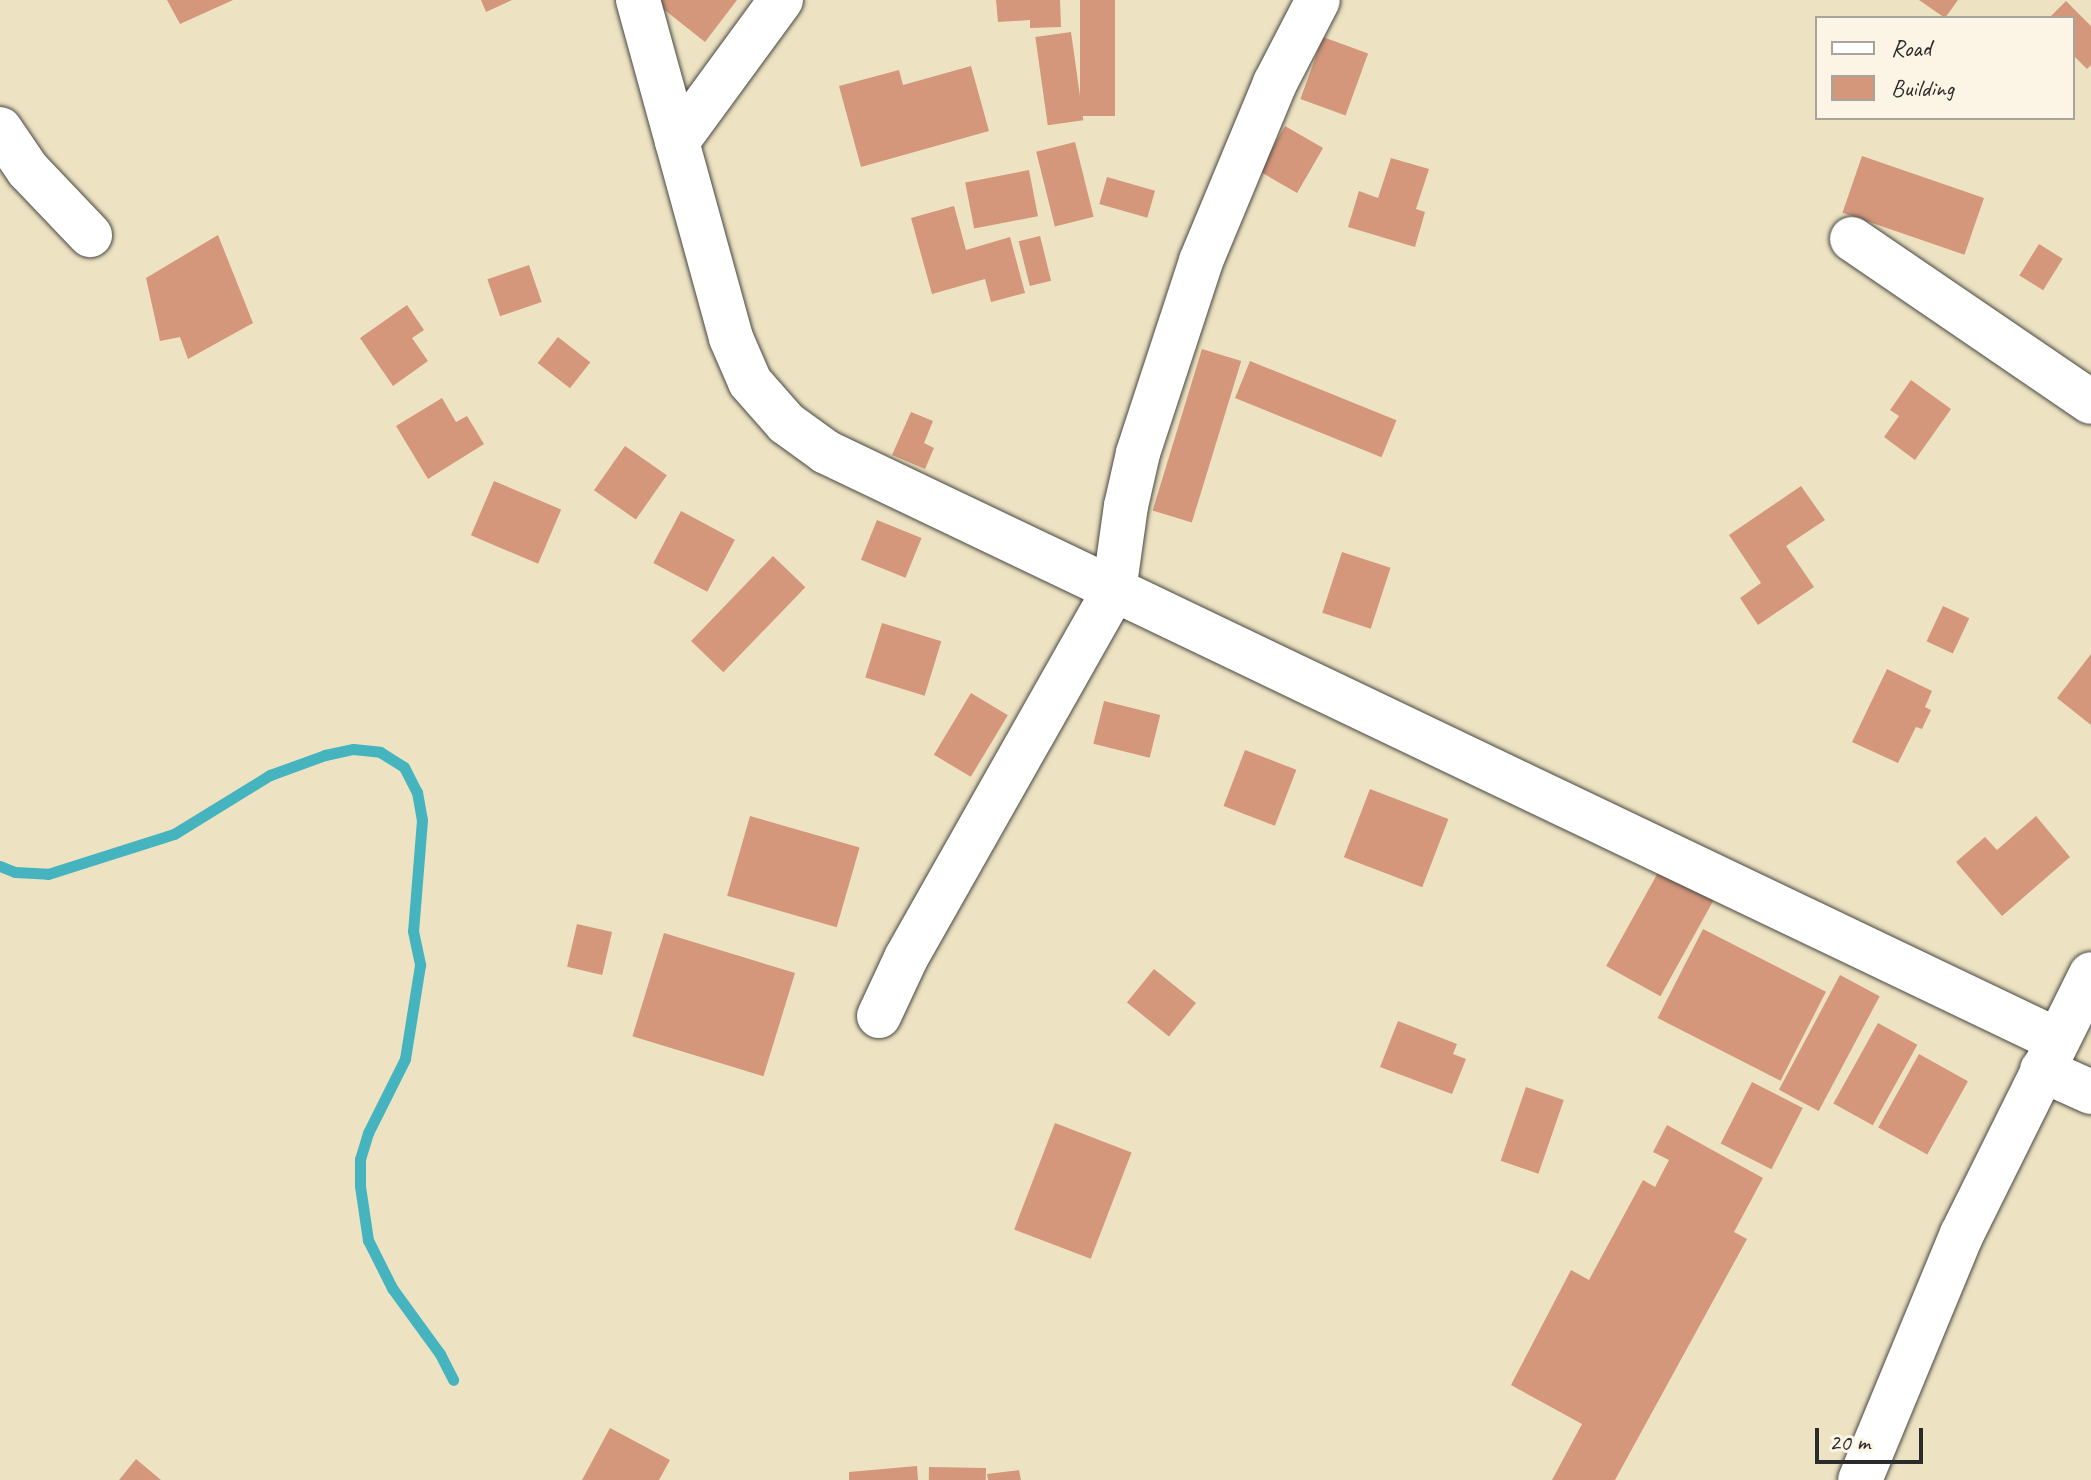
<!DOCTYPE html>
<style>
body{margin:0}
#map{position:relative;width:2091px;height:1480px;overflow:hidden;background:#ede3c2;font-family:Caveat,sans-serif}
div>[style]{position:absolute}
.stream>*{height:11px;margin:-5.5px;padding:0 5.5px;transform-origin:5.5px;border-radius:5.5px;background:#45b4be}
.building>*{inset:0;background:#d4977b;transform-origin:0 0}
.roads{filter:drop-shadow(0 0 2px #484742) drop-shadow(0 0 2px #484742)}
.minor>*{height:44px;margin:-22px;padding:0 22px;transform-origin:22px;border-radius:22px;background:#fff}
span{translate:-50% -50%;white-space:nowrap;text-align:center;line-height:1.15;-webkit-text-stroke:7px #fcf5e5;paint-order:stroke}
.legend{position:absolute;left:1815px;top:16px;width:260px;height:104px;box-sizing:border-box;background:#fcf5e5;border:2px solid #a8a49b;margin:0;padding:10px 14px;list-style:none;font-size:24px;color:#2b2b2b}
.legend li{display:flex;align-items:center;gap:16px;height:40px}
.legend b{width:40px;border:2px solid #a8a49b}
.scale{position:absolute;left:1815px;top:1428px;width:108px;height:36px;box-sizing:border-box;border:4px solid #2b2b2b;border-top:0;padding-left:10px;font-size:24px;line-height:28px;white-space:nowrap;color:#2b2b2b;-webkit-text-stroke:6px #fcf5e5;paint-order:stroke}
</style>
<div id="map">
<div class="stream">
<div style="left:0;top:866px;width:16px;rotate:22deg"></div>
<div style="left:15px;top:872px;width:33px;rotate:3deg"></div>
<div style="left:48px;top:874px;width:132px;rotate:-17.6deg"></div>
<div style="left:174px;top:834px;width:113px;rotate:-31.6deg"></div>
<div style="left:270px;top:775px;width:59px;rotate:-20deg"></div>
<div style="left:325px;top:755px;width:29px;rotate:-12deg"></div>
<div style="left:353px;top:749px;width:27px;rotate:6deg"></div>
<div style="left:380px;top:752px;width:28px;rotate:32deg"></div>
<div style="left:404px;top:767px;width:28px;rotate:63deg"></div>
<div style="left:417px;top:792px;width:28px;rotate:80deg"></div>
<div style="left:422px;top:820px;width:111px;rotate:94.6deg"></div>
<div style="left:413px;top:931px;width:35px;rotate:78deg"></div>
<div style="left:420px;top:965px;width:95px;rotate:99.1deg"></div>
<div style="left:405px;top:1059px;width:83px;rotate:116.6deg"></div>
<div style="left:368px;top:1133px;width:27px;rotate:107deg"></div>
<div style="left:360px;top:1159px;width:27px;rotate:90deg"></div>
<div style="left:360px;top:1186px;width:55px;rotate:81.6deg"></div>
<div style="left:368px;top:1240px;width:54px;rotate:63.4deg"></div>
<div style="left:392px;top:1288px;width:82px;rotate:54deg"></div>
<div style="left:440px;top:1354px;width:29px;rotate:63deg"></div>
</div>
<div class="building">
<div style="clip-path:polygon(167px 0,233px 0,180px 24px)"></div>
<div style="clip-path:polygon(481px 0,512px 0,486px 12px)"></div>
<div style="clip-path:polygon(652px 0,737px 0,705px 42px)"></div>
<div style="clip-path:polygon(996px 0,1060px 0,1061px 27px,1030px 28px,1030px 20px,998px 22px)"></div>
<div style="left:1080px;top:0;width:35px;height:116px"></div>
<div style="clip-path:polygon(1919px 0,1958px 0,1945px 18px)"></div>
<div style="clip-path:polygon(2066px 1px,2091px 26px,2091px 65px,2087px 69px,2073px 55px,2073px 18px,2049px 18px)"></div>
<div style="left:1071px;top:32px;width:89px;height:36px;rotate:82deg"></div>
<div style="left:1323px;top:37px;width:48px;height:66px;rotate:20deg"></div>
<div style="clip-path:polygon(971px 66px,989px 131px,861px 167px,839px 86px,899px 70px,903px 85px)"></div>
<div style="left:1285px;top:126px;width:44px;height:52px;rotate:30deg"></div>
<div style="left:1075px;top:142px;width:77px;height:40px;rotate:76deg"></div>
<div style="left:1862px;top:156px;width:129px;height:60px;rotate:19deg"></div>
<div style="clip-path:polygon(1391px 158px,1429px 169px,1416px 209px,1425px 212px,1415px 247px,1348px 227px,1359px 191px,1378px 198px)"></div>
<div style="left:1029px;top:170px;width:47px;height:65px;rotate:79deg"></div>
<div style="left:1107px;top:177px;width:50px;height:28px;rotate:16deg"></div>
<div style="clip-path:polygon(954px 206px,966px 250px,1010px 237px,1025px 293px,991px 302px,985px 279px,932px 294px,911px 218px)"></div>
<div style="clip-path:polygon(218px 235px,253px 323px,188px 359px,180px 337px,160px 341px,146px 278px)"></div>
<div style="left:1040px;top:236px;width:46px;height:22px;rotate:76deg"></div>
<div style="left:2039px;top:244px;width:28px;height:37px;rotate:32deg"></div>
<div style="left:529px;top:265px;width:39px;height:44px;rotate:71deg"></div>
<div style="clip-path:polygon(407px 305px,424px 330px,412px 338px,428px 361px,393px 386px,360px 338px)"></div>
<div style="left:558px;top:337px;width:41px;height:33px;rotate:38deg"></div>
<div style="left:1202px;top:349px;width:41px;height:169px;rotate:17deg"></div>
<div style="left:1250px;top:361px;width:158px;height:40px;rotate:22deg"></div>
<div style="clip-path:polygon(1911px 380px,1951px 409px,1915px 460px,1884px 437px,1899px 416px,1890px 410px)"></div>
<div style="clip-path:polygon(442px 398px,456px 422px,467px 416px,484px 444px,428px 479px,396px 426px)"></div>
<div style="clip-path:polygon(911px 412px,933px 421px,924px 443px,934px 448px,925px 469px,892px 455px)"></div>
<div style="left:625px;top:446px;width:51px;height:54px;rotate:35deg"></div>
<div style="left:494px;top:481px;width:73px;height:59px;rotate:23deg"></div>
<div style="clip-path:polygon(1801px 486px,1825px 520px,1786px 546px,1814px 587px,1758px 625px,1740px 598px,1761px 583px,1729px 535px)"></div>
<div style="left:681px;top:511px;width:61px;height:59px;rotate:28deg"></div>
<div style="left:877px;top:520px;width:48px;height:43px;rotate:22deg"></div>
<div style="left:1342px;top:552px;width:51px;height:64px;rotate:18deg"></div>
<div style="left:773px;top:556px;width:45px;height:118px;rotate:44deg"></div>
<div style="left:1943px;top:606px;width:29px;height:39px;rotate:25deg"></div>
<div style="left:882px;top:623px;width:62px;height:57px;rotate:17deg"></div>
<div style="clip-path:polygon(2091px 654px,2091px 725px,2057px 698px)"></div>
<div style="clip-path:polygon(1887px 669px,1932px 691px,1925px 707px,1931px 710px,1922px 729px,1916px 727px,1898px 763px,1852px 742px)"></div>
<div style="left:971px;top:693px;width:43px;height:72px;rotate:31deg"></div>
<div style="left:1104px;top:701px;width:58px;height:44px;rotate:14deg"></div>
<div style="left:1245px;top:750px;width:55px;height:60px;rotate:21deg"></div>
<div style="left:1370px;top:789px;width:84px;height:73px;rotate:21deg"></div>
<div style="left:750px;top:816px;width:114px;height:83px;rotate:16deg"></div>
<div style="clip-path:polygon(2036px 816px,2070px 857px,2002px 916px,1956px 862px,1985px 837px,1997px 850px)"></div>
<div style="left:1660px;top:869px;width:62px;height:111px;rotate:29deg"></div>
<div style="left:577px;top:924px;width:36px;height:44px;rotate:13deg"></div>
<div style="left:1703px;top:929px;width:138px;height:100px;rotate:27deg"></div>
<div style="left:664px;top:933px;width:137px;height:108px;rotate:17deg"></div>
<div style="left:1154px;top:969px;width:54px;height:43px;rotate:39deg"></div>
<div style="left:1840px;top:975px;width:45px;height:130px;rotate:28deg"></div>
<div style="clip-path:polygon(1398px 1021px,1457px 1044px,1453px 1054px,1466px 1059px,1452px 1094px,1380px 1067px)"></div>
<div style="left:1878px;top:1023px;width:45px;height:92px;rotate:29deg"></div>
<div style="left:1919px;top:1054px;width:56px;height:84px;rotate:29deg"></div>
<div style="left:1752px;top:1082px;width:57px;height:69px;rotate:27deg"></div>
<div style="left:1526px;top:1087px;width:40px;height:78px;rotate:19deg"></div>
<div style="left:1055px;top:1123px;width:82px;height:114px;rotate:21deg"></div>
<div style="clip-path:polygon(1667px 1125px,1763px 1178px,1734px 1232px,1747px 1239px,1615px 1480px,1552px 1480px,1582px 1424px,1511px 1385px,1571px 1270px,1589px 1280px,1643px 1180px,1655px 1187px,1669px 1160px,1653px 1152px)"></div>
<div style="clip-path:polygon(610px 1428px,670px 1460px,659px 1480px,582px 1480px)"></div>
<div style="clip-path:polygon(136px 1459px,161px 1480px,119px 1480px)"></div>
<div style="clip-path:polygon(917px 1466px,918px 1480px,849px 1480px,849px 1472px)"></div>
<div style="left:929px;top:1467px;width:57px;height:13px;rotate:1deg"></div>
<div style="clip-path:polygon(1019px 1470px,1021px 1480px,988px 1480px,987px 1474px)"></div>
</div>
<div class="roads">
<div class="minor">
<div style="left:638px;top:0;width:351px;rotate:74.6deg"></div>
<div style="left:731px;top:338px;width:48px;rotate:66.6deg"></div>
<div style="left:750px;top:382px;width:55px;rotate:48.7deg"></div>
<div style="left:786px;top:423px;width:49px;rotate:35.9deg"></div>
<div style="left:826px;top:452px;width:1364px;rotate:25.53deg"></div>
<div style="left:0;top:129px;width:50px;rotate:55.7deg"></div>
<div style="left:28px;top:170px;width:90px;rotate:46.4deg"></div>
<div style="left:677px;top:142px;width:176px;rotate:-53.8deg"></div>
<div style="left:1852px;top:239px;width:289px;rotate:34.3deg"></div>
<div style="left:879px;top:1016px;width:64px;rotate:-65deg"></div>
<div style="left:906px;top:958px;width:422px;rotate:-60.5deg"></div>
<div style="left:1114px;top:591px;width:86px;rotate:-82deg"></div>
<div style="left:1126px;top:506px;width:54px;rotate:-77.2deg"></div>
<div style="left:1138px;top:453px;width:202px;rotate:-71.8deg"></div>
<div style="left:1201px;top:261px;width:193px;rotate:-67.4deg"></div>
<div style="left:1275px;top:83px;width:93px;rotate:-62.6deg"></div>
<div style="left:2042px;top:1070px;width:54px;rotate:24.2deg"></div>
<div style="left:1860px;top:1480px;width:266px;rotate:-67.5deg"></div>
<div style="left:1962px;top:1234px;width:290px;rotate:-63.6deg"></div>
</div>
</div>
<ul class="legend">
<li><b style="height:10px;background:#fff"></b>Road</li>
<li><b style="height:22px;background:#d4977b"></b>Building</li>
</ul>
<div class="scale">20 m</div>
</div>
